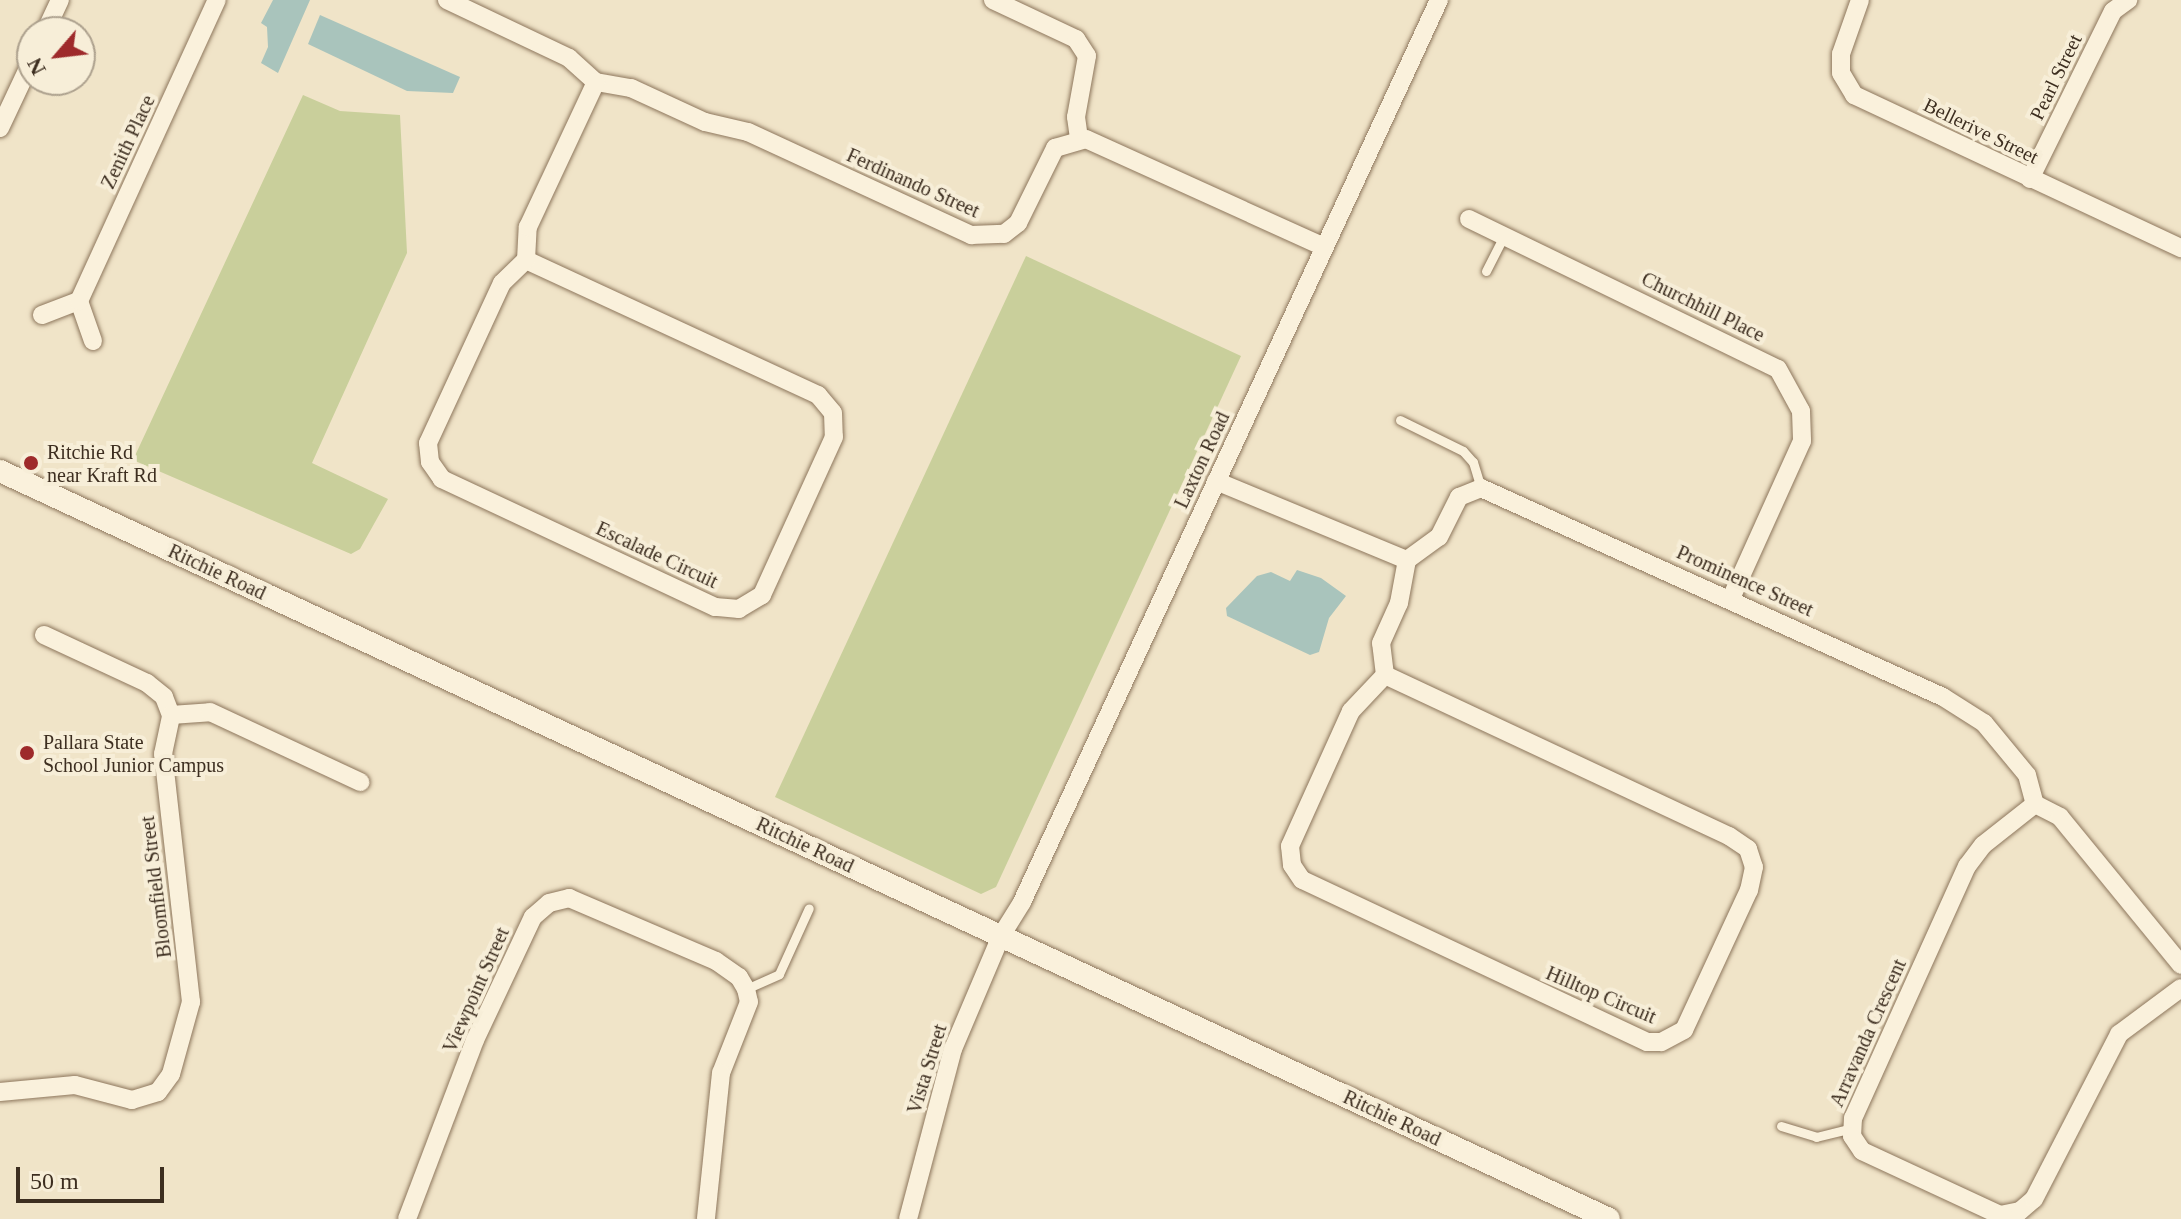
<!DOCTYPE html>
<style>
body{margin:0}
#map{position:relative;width:2181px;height:1219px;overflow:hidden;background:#f0e4c8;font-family:"Times New Roman",serif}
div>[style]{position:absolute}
.green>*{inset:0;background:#c9cf9b}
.water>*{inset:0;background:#a9c4bc}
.roads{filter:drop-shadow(0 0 2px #8d765c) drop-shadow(0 0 2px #8d765c)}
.service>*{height:9px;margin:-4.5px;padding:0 4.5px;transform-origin:4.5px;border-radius:4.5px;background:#faf1dc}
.minor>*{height:18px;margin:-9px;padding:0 9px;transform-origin:9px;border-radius:9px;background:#faf1dc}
.tertiary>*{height:22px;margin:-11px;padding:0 11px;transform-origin:11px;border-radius:11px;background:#faf1dc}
.dots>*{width:22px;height:22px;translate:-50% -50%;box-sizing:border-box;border:4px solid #f7eed8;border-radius:50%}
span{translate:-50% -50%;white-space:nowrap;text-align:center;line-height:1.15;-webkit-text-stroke:8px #f7eed8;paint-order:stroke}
.street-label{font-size:20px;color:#3d2e20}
.poi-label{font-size:20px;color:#3d2e20}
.left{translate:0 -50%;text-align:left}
.north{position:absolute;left:16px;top:16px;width:80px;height:80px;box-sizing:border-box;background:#f7eed8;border:2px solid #ada18e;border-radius:50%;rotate:242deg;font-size:22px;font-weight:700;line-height:32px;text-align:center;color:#3d2e20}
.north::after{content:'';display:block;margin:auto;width:28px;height:36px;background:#9e2a2b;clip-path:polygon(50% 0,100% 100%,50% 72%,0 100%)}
.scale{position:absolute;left:16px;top:1167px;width:148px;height:36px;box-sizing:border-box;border:4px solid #3d2e20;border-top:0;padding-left:10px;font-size:24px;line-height:28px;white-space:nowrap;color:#3d2e20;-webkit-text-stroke:6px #f7eed8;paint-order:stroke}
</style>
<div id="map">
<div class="green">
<div style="clip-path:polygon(303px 95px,340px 111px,400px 115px,407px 253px,312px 463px,388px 499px,360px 549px,351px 554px,133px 460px)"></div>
<div style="clip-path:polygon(1026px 256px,1241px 356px,996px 887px,981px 894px,775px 797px)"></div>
</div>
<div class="water">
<div style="clip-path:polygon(273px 0,310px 0,278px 73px,261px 63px,268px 47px,267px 27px,261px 23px)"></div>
<div style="clip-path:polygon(320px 15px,460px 77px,453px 93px,407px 91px,308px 44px)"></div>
<div style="clip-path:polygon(1297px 570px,1321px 578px,1346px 596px,1329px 618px,1319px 652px,1310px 655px,1227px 616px,1226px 608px,1257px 576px,1271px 572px,1290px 581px)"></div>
</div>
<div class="roads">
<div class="service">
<div style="left:1486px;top:271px;width:39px;rotate:-63deg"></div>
<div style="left:1400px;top:420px;width:70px;rotate:26.2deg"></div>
<div style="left:1463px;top:451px;width:15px;rotate:48deg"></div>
<div style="left:1473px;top:462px;width:27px;rotate:73deg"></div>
<div style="left:746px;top:989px;width:36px;rotate:-24deg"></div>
<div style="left:779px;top:974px;width:72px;rotate:-65.6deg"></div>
<div style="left:1781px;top:1126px;width:37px;rotate:17deg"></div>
<div style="left:1816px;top:1137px;width:36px;rotate:-14deg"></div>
</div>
<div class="minor">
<div style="left:447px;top:0;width:135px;rotate:25.4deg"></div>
<div style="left:569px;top:58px;width:36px;rotate:42deg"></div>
<div style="left:596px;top:82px;width:36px;rotate:10deg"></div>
<div style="left:631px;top:88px;width:81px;rotate:24.7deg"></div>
<div style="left:705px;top:122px;width:44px;rotate:13.1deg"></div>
<div style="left:748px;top:132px;width:246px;rotate:24.8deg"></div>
<div style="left:971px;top:235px;width:33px;rotate:-2deg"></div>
<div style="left:1004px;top:234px;width:18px;rotate:-38deg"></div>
<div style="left:1018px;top:223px;width:84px;rotate:-63.7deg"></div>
<div style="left:1055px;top:148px;width:32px;rotate:-16deg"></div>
<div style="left:1086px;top:139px;width:261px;rotate:24.4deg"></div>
<div style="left:993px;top:0;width:92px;rotate:25.2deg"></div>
<div style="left:1076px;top:39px;width:20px;rotate:57deg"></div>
<div style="left:1087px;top:56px;width:62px;rotate:100.2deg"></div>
<div style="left:1076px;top:117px;width:22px;rotate:82deg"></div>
<div style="left:1860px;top:0;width:57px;rotate:109.4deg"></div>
<div style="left:1841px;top:54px;width:19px;rotate:90deg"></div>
<div style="left:1841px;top:73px;width:26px;rotate:59deg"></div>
<div style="left:1854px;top:95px;width:361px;rotate:25.1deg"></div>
<div style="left:45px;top:32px;width:35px;rotate:-65deg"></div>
<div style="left:0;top:128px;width:75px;rotate:-64.8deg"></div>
<div style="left:2030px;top:179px;width:187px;rotate:-63.7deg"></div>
<div style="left:2113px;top:11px;width:19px;rotate:-36deg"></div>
<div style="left:1469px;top:219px;width:343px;rotate:25.9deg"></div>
<div style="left:1778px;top:369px;width:48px;rotate:61.3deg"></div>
<div style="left:1801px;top:411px;width:30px;rotate:88deg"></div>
<div style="left:1802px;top:441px;width:172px;rotate:114.3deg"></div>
<div style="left:526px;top:260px;width:322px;rotate:24.8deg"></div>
<div style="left:818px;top:395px;width:23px;rotate:50deg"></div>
<div style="left:833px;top:413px;width:24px;rotate:88deg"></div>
<div style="left:834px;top:437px;width:174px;rotate:114.5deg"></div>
<div style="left:762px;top:595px;width:27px;rotate:149deg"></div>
<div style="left:739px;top:609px;width:24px;rotate:-175deg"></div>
<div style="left:715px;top:607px;width:302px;rotate:-154.9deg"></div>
<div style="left:442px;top:479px;width:21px;rotate:-125deg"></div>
<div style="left:430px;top:462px;width:19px;rotate:-96deg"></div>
<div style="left:428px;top:443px;width:176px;rotate:-65.2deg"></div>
<div style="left:502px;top:283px;width:33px;rotate:-44deg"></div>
<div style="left:526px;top:260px;width:33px;rotate:-87deg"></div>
<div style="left:528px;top:227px;width:160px;rotate:-64.9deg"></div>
<div style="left:42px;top:315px;width:40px;rotate:-21deg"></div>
<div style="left:93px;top:341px;width:42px;rotate:-109.3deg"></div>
<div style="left:79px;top:301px;width:331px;rotate:-65.4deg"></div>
<div style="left:1216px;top:481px;width:207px;rotate:22.5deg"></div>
<div style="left:1407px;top:560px;width:39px;rotate:-36deg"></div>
<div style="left:1439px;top:537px;width:45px;rotate:-63.4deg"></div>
<div style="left:1459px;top:497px;width:24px;rotate:-22deg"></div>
<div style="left:1481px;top:488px;width:507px;rotate:24.34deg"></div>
<div style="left:1943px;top:697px;width:49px;rotate:32.4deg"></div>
<div style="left:1984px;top:723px;width:67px;rotate:50.4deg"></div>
<div style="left:2027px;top:775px;width:30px;rotate:75deg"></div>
<div style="left:2035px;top:804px;width:28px;rotate:27deg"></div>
<div style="left:2060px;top:817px;width:191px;rotate:50.7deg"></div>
<div style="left:44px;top:635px;width:114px;rotate:25deg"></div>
<div style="left:147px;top:683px;width:22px;rotate:39deg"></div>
<div style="left:164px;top:697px;width:19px;rotate:69deg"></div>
<div style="left:1385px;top:675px;width:380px;rotate:25.1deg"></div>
<div style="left:1729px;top:836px;width:23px;rotate:34deg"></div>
<div style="left:1748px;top:849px;width:19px;rotate:72deg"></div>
<div style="left:1754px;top:867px;width:24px;rotate:102deg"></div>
<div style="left:1749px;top:890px;width:154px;rotate:114.9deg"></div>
<div style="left:1684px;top:1030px;width:26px;rotate:152deg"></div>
<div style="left:1661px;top:1042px;width:14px;rotate:180deg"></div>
<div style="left:1647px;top:1042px;width:381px;rotate:-154.8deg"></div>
<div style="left:1302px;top:880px;width:18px;rotate:-124deg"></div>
<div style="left:1292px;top:865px;width:19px;rotate:-96deg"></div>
<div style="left:1290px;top:846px;width:148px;rotate:-65.7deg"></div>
<div style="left:1351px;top:711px;width:50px;rotate:-46.6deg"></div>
<div style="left:1385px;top:675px;width:32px;rotate:-97deg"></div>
<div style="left:1381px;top:643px;width:44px;rotate:-65.8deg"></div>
<div style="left:1399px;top:603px;width:44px;rotate:-79.5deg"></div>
<div style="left:2035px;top:804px;width:66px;rotate:141.7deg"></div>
<div style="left:1983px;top:845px;width:26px;rotate:127deg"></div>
<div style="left:1967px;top:866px;width:277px;rotate:114.3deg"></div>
<div style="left:1853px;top:1118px;width:18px;rotate:93deg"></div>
<div style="left:1852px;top:1136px;width:18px;rotate:56deg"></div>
<div style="left:1862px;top:1151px;width:152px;rotate:24.9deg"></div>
<div style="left:2000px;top:1215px;width:20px;rotate:-11deg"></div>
<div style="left:2020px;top:1211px;width:18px;rotate:-41deg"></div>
<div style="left:2034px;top:1199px;width:186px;rotate:-62.7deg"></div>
<div style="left:2119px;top:1034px;width:77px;rotate:-36.6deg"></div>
<div style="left:0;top:1092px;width:75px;rotate:-5.3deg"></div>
<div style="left:75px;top:1085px;width:59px;rotate:14.7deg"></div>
<div style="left:132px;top:1100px;width:27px;rotate:-17deg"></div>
<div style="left:158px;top:1092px;width:22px;rotate:-54deg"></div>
<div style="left:171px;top:1074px;width:75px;rotate:-74.5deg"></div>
<div style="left:191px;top:1002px;width:250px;rotate:-96.4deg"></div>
<div style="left:163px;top:754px;width:40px;rotate:-78deg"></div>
<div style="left:171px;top:715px;width:39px;rotate:-4deg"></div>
<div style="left:210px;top:712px;width:166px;rotate:25deg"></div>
<div style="left:407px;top:1219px;width:191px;rotate:-69.2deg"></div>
<div style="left:475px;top:1040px;width:136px;rotate:-64.8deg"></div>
<div style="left:533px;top:917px;width:21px;rotate:-41deg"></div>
<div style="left:549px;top:903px;width:21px;rotate:-14deg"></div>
<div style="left:569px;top:898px;width:160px;rotate:23.2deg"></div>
<div style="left:716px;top:961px;width:28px;rotate:35deg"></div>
<div style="left:739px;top:977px;width:14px;rotate:60deg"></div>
<div style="left:746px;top:989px;width:13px;rotate:77deg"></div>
<div style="left:749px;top:1002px;width:76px;rotate:111.5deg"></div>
<div style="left:721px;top:1073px;width:147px;rotate:95.9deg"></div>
<div style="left:908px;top:1219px;width:176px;rotate:-75.2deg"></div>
<div style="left:953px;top:1049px;width:123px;rotate:-67deg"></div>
<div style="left:1001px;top:936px;width:40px;rotate:-58deg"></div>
<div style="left:1022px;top:902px;width:994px;rotate:-65.19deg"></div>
</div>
<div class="tertiary">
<div style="left:0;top:471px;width:1774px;rotate:24.93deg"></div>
</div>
</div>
<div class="dots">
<div style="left:31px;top:463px;background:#9e2a2b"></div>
<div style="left:27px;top:753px;background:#9e2a2b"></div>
</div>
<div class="street-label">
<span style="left:2056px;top:77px;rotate:-64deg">Pearl Street</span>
<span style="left:1981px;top:131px;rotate:26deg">Bellerive Street</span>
<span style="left:128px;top:142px;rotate:-65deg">Zenith Place</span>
<span style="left:913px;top:183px;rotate:24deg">Ferdinando Street</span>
<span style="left:1703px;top:307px;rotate:26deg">Churchhill Place</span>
<span style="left:1202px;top:460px;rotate:-65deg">Laxton Road</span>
<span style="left:657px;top:555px;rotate:25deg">Escalade Circuit</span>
<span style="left:217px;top:572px;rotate:25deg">Ritchie Road</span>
<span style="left:1745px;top:581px;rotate:24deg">Prominence Street</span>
<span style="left:805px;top:845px;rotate:25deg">Ritchie Road</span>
<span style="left:156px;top:887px;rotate:-97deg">Bloomfield Street</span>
<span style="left:476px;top:990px;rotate:-66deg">Viewpoint Street</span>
<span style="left:1601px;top:995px;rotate:23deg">Hilltop Circuit</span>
<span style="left:1868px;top:1033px;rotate:-66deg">Arravanda Crescent</span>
<span style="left:927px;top:1069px;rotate:-73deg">Vista Street</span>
<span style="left:1392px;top:1118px;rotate:25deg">Ritchie Road</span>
</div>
<div class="poi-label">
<span class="left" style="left:47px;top:464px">Ritchie Rd<br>near Kraft Rd</span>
<span class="left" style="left:43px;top:754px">Pallara State<br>School Junior Campus</span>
</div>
<div class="north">N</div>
<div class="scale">50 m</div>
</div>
